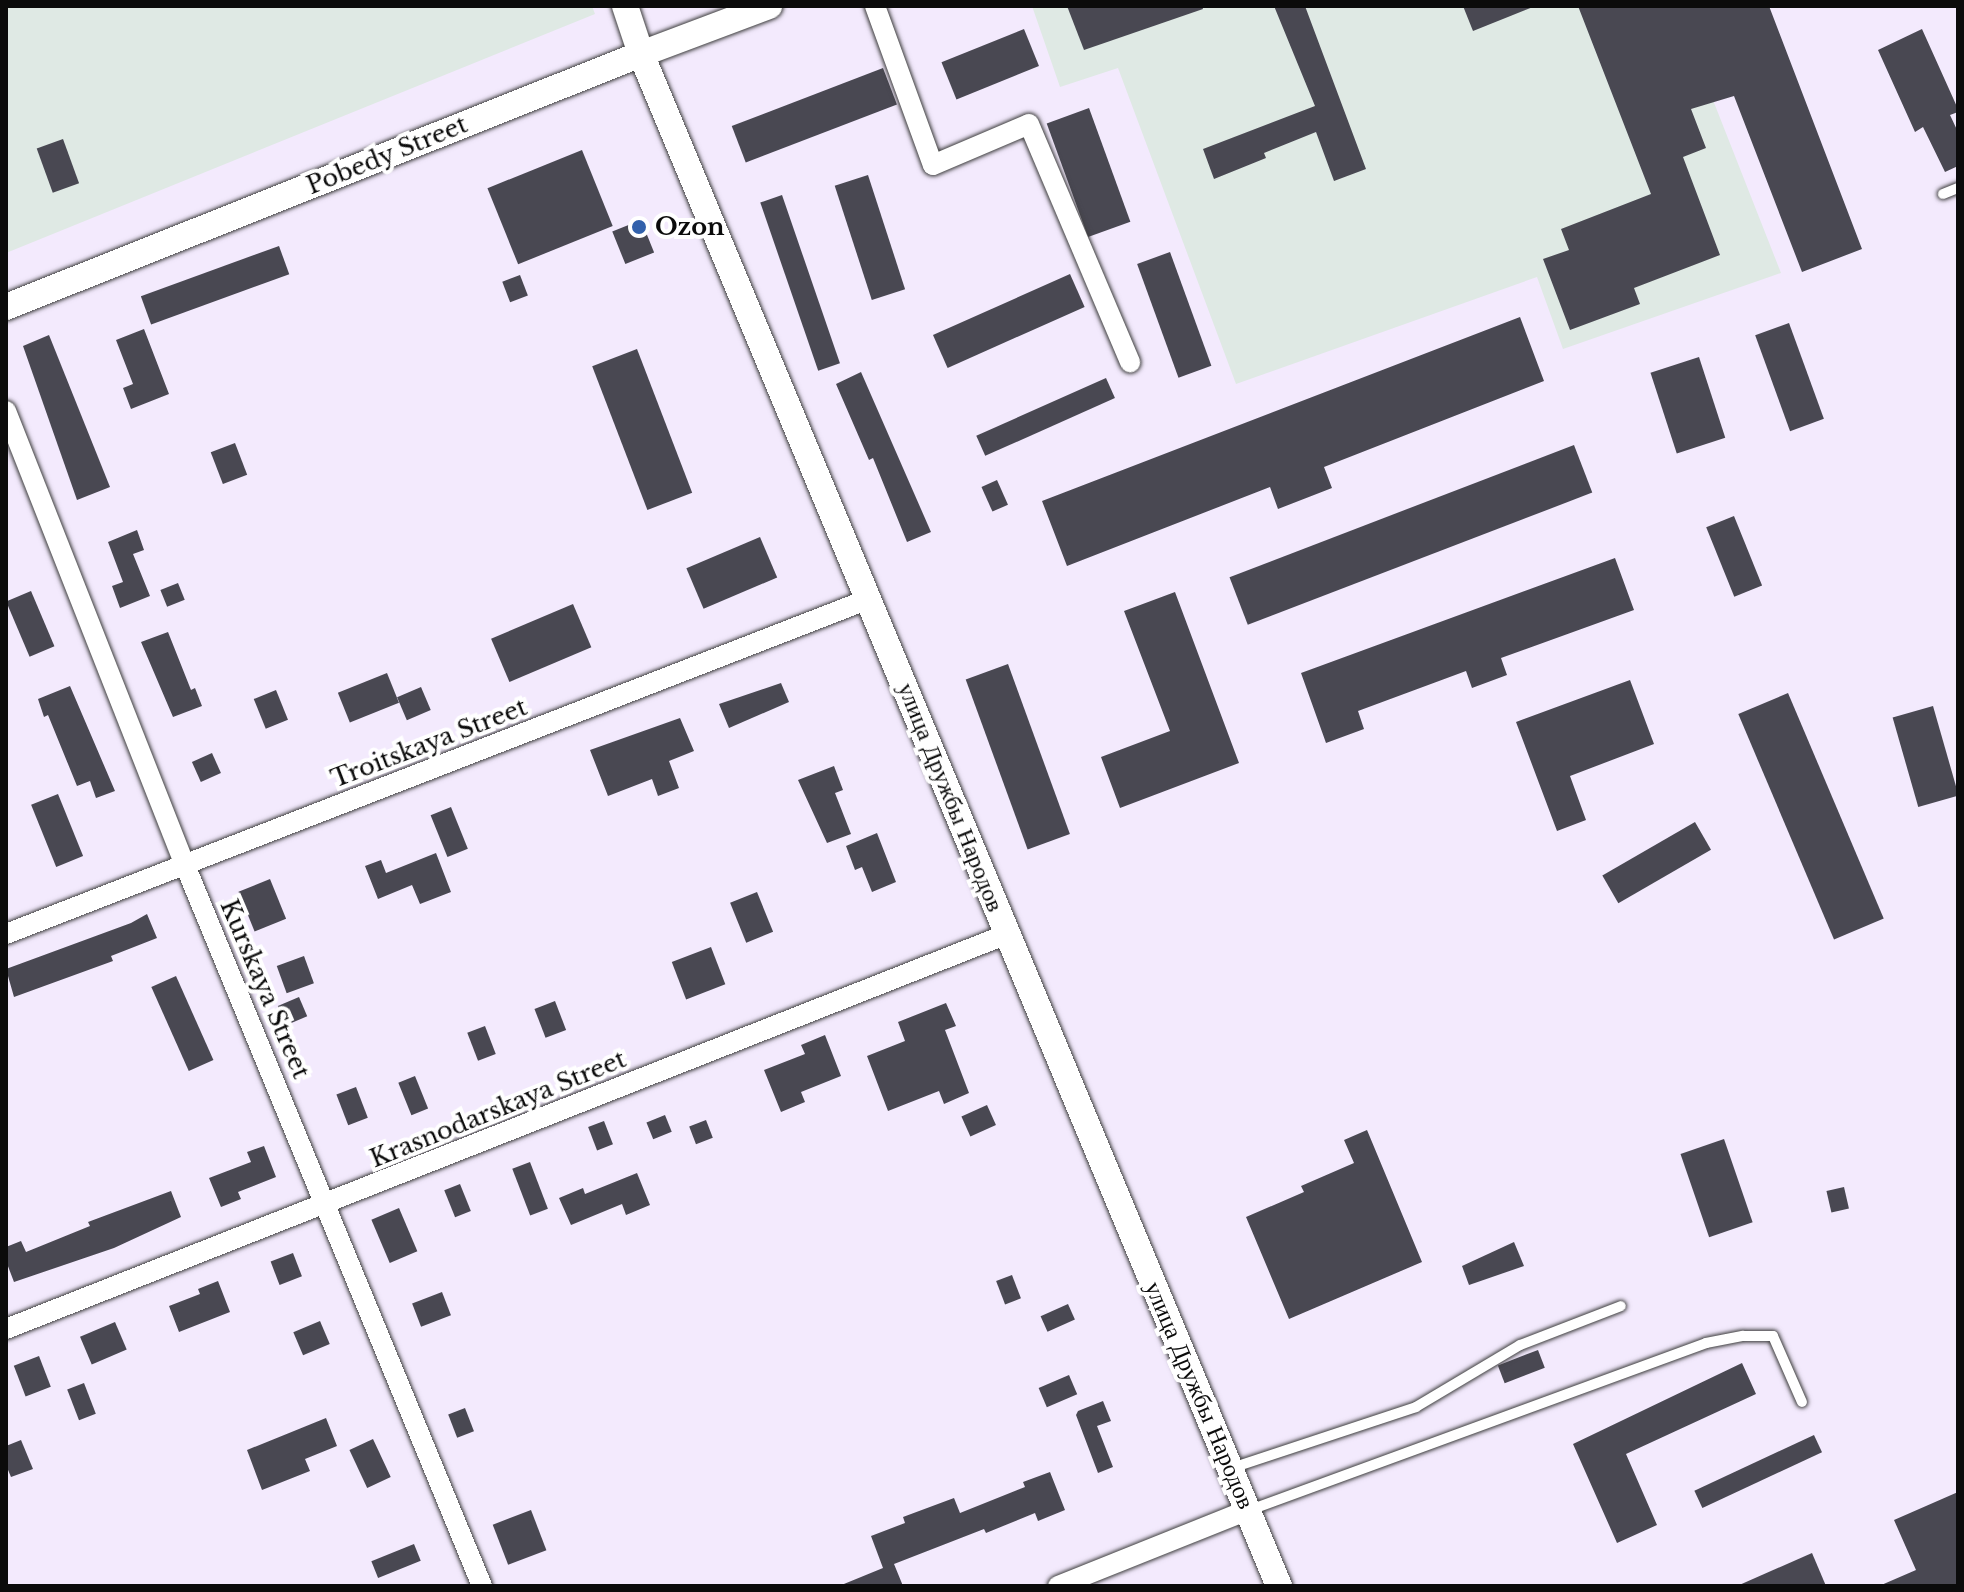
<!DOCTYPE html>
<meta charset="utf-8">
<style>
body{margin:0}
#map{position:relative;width:1964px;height:1592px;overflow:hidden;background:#f3eafd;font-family:"Libre Baskerville",serif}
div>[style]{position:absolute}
.industrial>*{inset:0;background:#dfe9e4}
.building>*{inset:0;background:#494852;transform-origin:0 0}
.roads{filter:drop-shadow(0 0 2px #3e3e3e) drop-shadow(0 0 2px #3e3e3e)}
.service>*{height:10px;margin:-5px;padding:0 5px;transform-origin:5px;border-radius:5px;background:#fff}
.minor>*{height:20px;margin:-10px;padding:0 10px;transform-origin:10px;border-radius:10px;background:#fff}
.tertiary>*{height:26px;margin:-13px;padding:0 13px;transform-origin:13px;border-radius:13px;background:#fff}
.dots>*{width:22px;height:22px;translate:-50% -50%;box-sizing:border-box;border:4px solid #fff;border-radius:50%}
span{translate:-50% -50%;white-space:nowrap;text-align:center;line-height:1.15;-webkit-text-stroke:8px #fff;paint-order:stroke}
.street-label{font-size:24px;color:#0b0b0b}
.poi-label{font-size:24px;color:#0b0b0b;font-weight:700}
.left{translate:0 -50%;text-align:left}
.frame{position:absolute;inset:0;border:8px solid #0b0b0b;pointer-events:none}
</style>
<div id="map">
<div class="industrial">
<div style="clip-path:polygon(6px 6px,592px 6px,595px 14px,6px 253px)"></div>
<div style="clip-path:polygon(1032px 6px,1676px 6px,1781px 273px,1563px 349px,1537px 277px,1236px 384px,1118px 68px,1060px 87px)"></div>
</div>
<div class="building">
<div style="clip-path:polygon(1067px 6px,1202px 6px,1203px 9px,1084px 50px)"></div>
<div style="clip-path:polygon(1274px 6px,1305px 6px,1366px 169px,1334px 181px,1316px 132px,1264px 153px,1266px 158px,1214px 179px,1203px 149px,1315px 106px)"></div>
<div style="clip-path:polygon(1463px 6px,1533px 6px,1533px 7px,1473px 31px)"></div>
<div style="clip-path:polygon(1578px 6px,1769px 6px,1862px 249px,1802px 272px,1734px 96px,1691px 109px,1706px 148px,1683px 157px,1720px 255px,1634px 288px,1640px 304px,1570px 330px,1543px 259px,1569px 250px,1561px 229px,1651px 194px)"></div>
<div style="left:1024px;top:29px;width:40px;height:89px;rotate:68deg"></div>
<div style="clip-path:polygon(1922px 29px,1958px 109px,1958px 112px,1950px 115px,1958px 132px,1958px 166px,1945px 172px,1923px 127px,1915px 132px,1878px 50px)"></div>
<div style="left:883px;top:68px;width:39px;height:162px;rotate:69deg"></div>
<div style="left:1089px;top:108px;width:121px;height:45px;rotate:70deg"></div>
<div style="left:63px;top:139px;width:47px;height:28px;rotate:70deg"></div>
<div style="left:582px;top:150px;width:82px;height:102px;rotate:68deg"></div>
<div style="left:868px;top:175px;width:120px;height:35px;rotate:72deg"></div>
<div style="left:782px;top:195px;width:178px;height:23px;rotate:71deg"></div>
<div style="left:641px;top:220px;width:35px;height:31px;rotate:68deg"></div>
<div style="left:279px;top:246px;width:30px;height:147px;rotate:70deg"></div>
<div style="left:1170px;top:252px;width:121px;height:35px;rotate:70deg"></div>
<div style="left:1070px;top:274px;width:36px;height:150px;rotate:66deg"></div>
<div style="left:520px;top:275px;width:22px;height:19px;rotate:69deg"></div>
<div style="clip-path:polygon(1520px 317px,1544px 381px,1324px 467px,1332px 488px,1278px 509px,1270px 487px,1067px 566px,1042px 501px)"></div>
<div style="left:1789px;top:323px;width:102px;height:36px;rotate:70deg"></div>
<div style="clip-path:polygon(144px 329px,169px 394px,131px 409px,123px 388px,133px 384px,116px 340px)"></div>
<div style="clip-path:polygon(49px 335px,110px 487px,77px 500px,23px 346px)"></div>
<div style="left:637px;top:349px;width:154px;height:48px;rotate:69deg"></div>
<div style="left:1699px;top:357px;width:85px;height:51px;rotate:72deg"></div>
<div style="clip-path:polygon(861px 372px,931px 532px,907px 542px,873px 458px,869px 460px,836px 384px)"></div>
<div style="left:1106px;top:378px;width:22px;height:142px;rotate:66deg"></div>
<div style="left:235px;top:443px;width:34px;height:26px;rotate:69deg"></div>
<div style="left:1574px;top:445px;width:51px;height:369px;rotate:69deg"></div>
<div style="left:997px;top:480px;width:27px;height:17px;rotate:66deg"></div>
<div style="left:1734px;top:516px;width:75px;height:30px;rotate:68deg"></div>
<div style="clip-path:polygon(137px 530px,144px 550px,133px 554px,150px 596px,120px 608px,112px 586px,123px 582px,108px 542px)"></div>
<div style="left:760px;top:537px;width:44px;height:80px;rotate:67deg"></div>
<div style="clip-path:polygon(1615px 558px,1634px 610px,1501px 658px,1507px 675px,1472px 688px,1466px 671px,1358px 711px,1364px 729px,1326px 743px,1301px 673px)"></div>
<div style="left:178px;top:583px;width:18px;height:19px;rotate:68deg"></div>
<div style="left:31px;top:591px;width:60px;height:27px;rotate:67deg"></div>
<div style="clip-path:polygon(1175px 592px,1239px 763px,1120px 808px,1101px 757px,1170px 731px,1124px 611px)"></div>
<div style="left:573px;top:604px;width:47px;height:89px;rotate:67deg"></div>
<div style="clip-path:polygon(168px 632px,191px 690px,195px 688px,202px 706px,173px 717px,141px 642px)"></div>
<div style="left:1008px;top:664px;width:181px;height:45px;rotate:70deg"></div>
<div style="left:387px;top:673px;width:32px;height:53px;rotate:68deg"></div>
<div style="clip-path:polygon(1630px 680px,1654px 744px,1570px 776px,1586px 820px,1557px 831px,1516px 722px)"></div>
<div style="clip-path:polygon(781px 683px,789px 702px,729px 728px,719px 704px)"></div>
<div style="clip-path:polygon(70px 686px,115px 791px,96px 798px,90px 781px,77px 786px,48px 715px,44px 717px,38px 699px)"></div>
<div style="left:421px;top:687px;width:25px;height:26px;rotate:67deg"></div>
<div style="left:276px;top:690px;width:32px;height:24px;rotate:68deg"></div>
<div style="left:1788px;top:693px;width:245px;height:54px;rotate:67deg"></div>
<div style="left:1933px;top:706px;width:93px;height:42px;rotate:74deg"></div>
<div style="clip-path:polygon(680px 718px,694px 751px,669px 761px,679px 788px,658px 796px,652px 779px,608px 796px,590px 750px)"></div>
<div style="left:212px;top:753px;width:22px;height:22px;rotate:66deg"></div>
<div style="clip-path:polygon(834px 766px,843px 790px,835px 793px,851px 834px,827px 843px,798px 780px)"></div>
<div style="left:58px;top:794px;width:67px;height:29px;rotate:68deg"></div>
<div style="left:451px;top:807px;width:45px;height:22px;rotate:68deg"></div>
<div style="left:1695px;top:822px;width:32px;height:107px;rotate:60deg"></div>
<div style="clip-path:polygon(877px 833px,896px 882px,872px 892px,862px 867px,855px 870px,846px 846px)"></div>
<div style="clip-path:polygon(436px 853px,451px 892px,420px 904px,412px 885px,378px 899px,365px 866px,381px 860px,386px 873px)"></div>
<div style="left:270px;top:879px;width:43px;height:34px;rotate:68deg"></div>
<div style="left:757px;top:892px;width:43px;height:29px;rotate:68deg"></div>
<div style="clip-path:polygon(147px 914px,157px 938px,111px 956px,113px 961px,14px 997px,6px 969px,131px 923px)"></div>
<div style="left:711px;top:947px;width:40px;height:42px;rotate:69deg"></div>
<div style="left:304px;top:956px;width:29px;height:29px;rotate:70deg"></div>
<div style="left:176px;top:976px;width:92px;height:27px;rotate:66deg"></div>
<div style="left:299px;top:997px;width:21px;height:23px;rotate:67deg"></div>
<div style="left:555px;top:1001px;width:31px;height:22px;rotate:69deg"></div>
<div style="clip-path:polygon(946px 1003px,956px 1026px,945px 1030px,969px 1093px,944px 1104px,939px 1091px,888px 1111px,867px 1056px,905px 1041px,898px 1022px)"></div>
<div style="left:485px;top:1026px;width:30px;height:19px;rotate:69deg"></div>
<div style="clip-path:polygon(825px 1035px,841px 1076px,801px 1092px,805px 1102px,781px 1112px,764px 1070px,805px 1054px,801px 1045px)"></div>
<div style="left:415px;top:1076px;width:35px;height:18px;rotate:68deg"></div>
<div style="left:356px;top:1087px;width:33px;height:21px;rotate:69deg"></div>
<div style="left:987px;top:1105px;width:22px;height:28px;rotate:66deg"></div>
<div style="left:665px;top:1115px;width:18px;height:20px;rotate:68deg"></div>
<div style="left:706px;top:1120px;width:19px;height:18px;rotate:69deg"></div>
<div style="left:604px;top:1121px;width:25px;height:17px;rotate:69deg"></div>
<div style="clip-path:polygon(1367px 1130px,1422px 1262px,1289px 1319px,1246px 1217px,1304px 1192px,1301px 1186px,1354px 1163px,1344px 1140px)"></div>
<div style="left:1724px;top:1139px;width:88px;height:46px;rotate:71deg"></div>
<div style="clip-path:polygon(264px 1146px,276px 1177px,238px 1192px,241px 1199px,221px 1207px,209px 1178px,251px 1162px,247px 1152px)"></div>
<div style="left:530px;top:1162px;width:50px;height:19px;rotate:69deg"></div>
<div style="clip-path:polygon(637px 1173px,650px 1205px,626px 1215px,622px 1204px,571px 1225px,559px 1198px,583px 1188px,585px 1194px)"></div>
<div style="left:460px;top:1184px;width:29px;height:17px;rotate:68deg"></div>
<div style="left:1844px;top:1187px;width:22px;height:18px;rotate:77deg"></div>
<div style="clip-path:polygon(171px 1191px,181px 1217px,114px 1248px,14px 1282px,6px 1261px,6px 1247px,21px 1241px,26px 1252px,90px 1226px,88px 1222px)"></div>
<div style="left:399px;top:1208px;width:47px;height:30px;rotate:67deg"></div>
<div style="clip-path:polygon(1514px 1242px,1524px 1266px,1469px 1285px,1462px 1266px)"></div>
<div style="left:293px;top:1253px;width:25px;height:24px;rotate:69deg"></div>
<div style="left:1012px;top:1275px;width:25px;height:17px;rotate:69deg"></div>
<div style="clip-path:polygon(218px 1281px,230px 1312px,179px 1332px,169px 1306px,200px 1294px,198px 1289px)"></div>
<div style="left:442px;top:1292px;width:25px;height:32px;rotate:69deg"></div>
<div style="left:1068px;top:1304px;width:17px;height:30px;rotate:66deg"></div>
<div style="left:320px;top:1321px;width:25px;height:29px;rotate:67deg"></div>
<div style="left:115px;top:1322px;width:30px;height:38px;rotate:67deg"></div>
<div style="left:1538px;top:1350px;width:19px;height:43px;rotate:69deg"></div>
<div style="left:39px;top:1356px;width:33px;height:27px;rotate:69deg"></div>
<div style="clip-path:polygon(1742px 1363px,1756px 1394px,1626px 1454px,1657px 1525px,1617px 1543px,1573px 1444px)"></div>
<div style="left:1069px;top:1375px;width:21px;height:33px;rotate:67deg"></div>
<div style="left:84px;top:1383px;width:33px;height:18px;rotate:69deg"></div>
<div style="clip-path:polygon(1103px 1401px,1111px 1421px,1097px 1426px,1113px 1467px,1098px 1473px,1076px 1415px,1078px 1411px)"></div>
<div style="left:465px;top:1408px;width:25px;height:18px;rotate:69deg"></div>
<div style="clip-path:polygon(326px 1418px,337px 1446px,305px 1459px,310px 1471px,262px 1490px,247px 1450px)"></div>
<div style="left:1814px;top:1435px;width:19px;height:132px;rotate:65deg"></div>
<div style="left:373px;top:1439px;width:42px;height:26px;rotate:65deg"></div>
<div style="clip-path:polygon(21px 1440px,33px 1469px,11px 1477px,6px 1465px,6px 1446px)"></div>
<div style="clip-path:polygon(1050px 1472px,1065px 1510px,1038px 1521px,1035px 1513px,986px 1533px,984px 1529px,894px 1564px,903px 1586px,839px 1586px,883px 1568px,871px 1536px,905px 1523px,903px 1517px,954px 1498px,960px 1513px,1025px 1487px,1023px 1482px)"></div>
<div style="clip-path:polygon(1958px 1492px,1958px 1586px,1879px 1586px,1916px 1570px,1894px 1520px)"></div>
<div style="left:531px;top:1510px;width:43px;height:41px;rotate:69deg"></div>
<div style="left:414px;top:1544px;width:18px;height:46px;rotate:68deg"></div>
<div style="clip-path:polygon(1812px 1553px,1826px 1586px,1737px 1586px)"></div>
</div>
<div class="roads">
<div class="service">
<div style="left:1943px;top:194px;width:16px;rotate:-22deg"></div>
<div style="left:1232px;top:1468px;width:194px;rotate:-18.3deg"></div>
<div style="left:1416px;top:1407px;width:121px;rotate:-30.8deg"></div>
<div style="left:1520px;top:1345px;width:108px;rotate:-21.1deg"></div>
<div style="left:1250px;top:1510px;width:486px;rotate:-20.1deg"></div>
<div style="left:1706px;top:1343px;width:38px;rotate:-11deg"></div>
<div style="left:1743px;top:1336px;width:30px"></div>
<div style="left:1773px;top:1336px;width:72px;rotate:66.3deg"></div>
</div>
<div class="minor">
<div style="left:875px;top:6px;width:169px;rotate:70deg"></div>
<div style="left:933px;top:165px;width:104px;rotate:-23.1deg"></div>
<div style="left:1029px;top:124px;width:259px;rotate:67deg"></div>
<div style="left:6px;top:411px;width:488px;rotate:68.5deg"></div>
<div style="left:185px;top:865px;width:780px;rotate:67.61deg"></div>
<div style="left:6px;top:934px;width:926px;rotate:-21.22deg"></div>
<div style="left:6px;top:1329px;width:1076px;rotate:-21.53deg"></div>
<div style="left:1058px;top:1586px;width:205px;rotate:-21.8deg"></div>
</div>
<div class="tertiary">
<div style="left:625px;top:6px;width:51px;rotate:71.6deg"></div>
<div style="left:641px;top:54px;width:1660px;rotate:67.39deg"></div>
<div style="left:6px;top:307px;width:684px;rotate:-21.72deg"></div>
<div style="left:641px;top:54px;width:137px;rotate:-20.6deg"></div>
</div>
</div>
<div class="dots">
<div style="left:639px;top:227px;background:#3261ab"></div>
</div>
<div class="street-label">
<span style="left:387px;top:155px;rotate:-22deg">Pobedy Street</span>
<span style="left:429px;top:743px;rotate:-21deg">Troitskaya Street</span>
<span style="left:951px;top:797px;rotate:68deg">улица Дружбы Народов</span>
<span style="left:265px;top:989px;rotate:67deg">Kurskaya Street</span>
<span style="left:498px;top:1109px;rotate:-22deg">Krasnodarskaya Street</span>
<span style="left:1200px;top:1395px;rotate:67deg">улица Дружбы Народов</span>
</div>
<div class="poi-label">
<span class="left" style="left:655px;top:227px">Ozon</span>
</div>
<div class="frame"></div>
</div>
